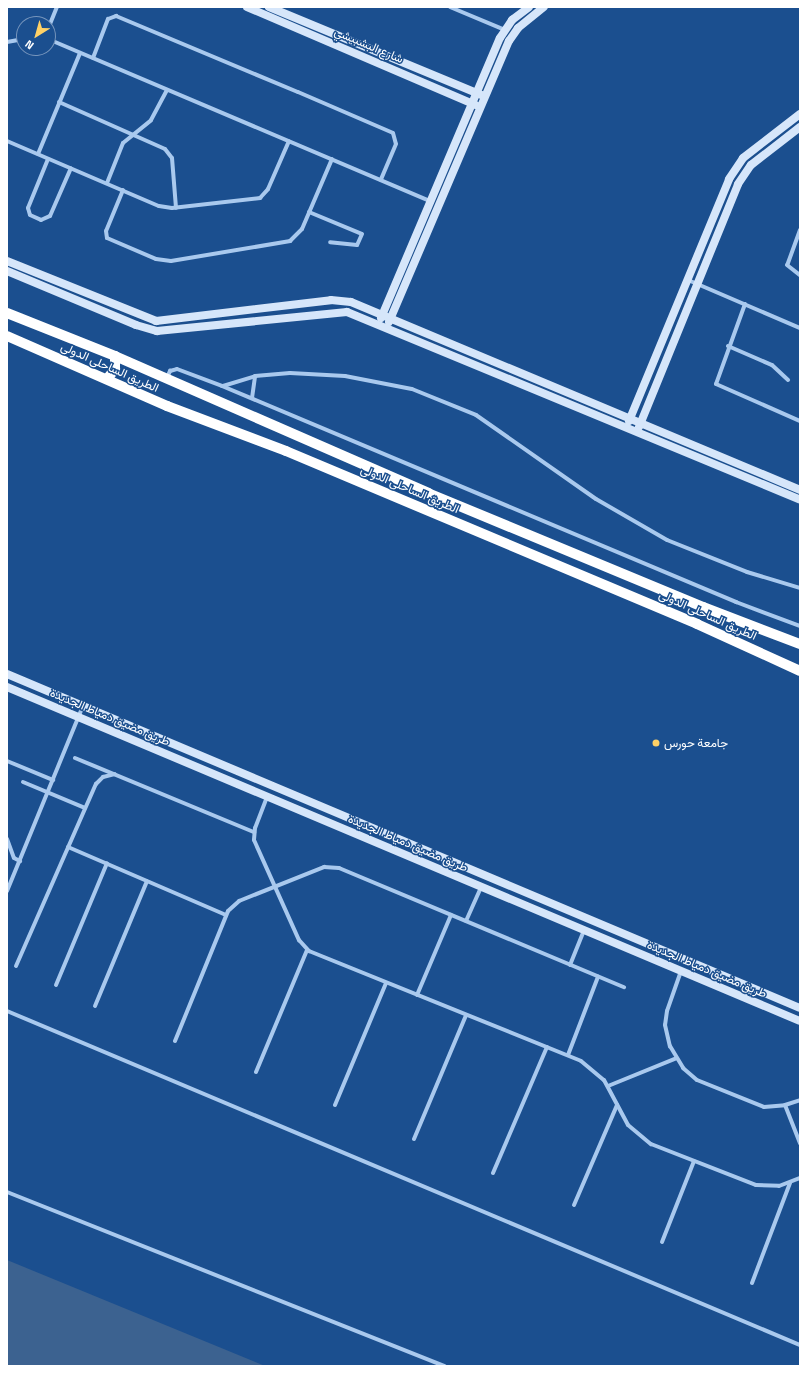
<!DOCTYPE html>
<meta charset="utf-8">
<style>
body{margin:0}
#map{position:relative;width:807px;height:1373px;overflow:hidden;background:#1b4f8f;font-family:"Titillium Web",Vazirmatn,sans-serif}
div>[style]{position:absolute}
.water>*{inset:0;background:#3c6290}
.street>*{height:4px;margin:-2px;padding:0 2px;transform-origin:2px;border-radius:2px;background:#a9c9ee}
.secondary>*{height:8px;margin:-4px;padding:0 4px;transform-origin:4px;border-radius:4px;background:#d6e6fa}
.highway>*{height:10px;margin:-5px;padding:0 5px;transform-origin:5px;border-radius:5px;background:#fff}
.dots>*{width:11px;height:11px;translate:-50% -50%;box-sizing:border-box;border:2px solid #1b4f8f;border-radius:50%}
span{translate:-50% -50%;white-space:nowrap;text-align:center;line-height:1.15;-webkit-text-stroke:3px #1b4f8f;paint-order:stroke}
.street-label{font-size:12px;color:#fff}
.poi-label{font-size:12px;color:#fff}
.left{translate:0 -50%;text-align:left}
.frame{position:absolute;inset:0;border:8px solid #fff;pointer-events:none}
.north{position:absolute;left:16px;top:16px;width:40px;height:40px;box-sizing:border-box;background:#1b4f8f;border:1px solid #7695bc;border-radius:50%;rotate:217deg;font-size:11px;font-weight:700;line-height:16px;text-align:center;color:#fff}
.north::after{content:'';display:block;margin:auto;width:14px;height:18px;background:#ffd166;clip-path:polygon(50% 0,100% 100%,50% 72%,0 100%)}
</style>
<div id="map">
<div class="water">
<div style="clip-path:polygon(7px 1260px,265px 1366px,7px 1366px)"></div>
</div>
<div class="street">
<div style="left:450px;top:7px;width:60px;rotate:22.7deg"></div>
<div style="left:48px;top:29px;width:24px;rotate:-68deg"></div>
<div style="left:48px;top:39px;width:417px;rotate:23deg"></div>
<div style="left:7px;top:42px;width:17px;rotate:-10deg"></div>
<div style="left:93px;top:58px;width:42px;rotate:-69deg"></div>
<div style="left:108px;top:19px;width:9px;rotate:-21deg"></div>
<div style="left:116px;top:16px;width:197px;rotate:22.7deg"></div>
<div style="left:298px;top:92px;width:103px;rotate:23.3deg"></div>
<div style="left:393px;top:133px;width:11px;rotate:75deg"></div>
<div style="left:396px;top:144px;width:39px;rotate:113deg"></div>
<div style="left:59px;top:102px;width:116px;rotate:23.9deg"></div>
<div style="left:165px;top:149px;width:11px;rotate:52deg"></div>
<div style="left:172px;top:158px;width:50px;rotate:85.4deg"></div>
<div style="left:7px;top:141px;width:165px;rotate:23.2deg"></div>
<div style="left:159px;top:206px;width:13px;rotate:9deg"></div>
<div style="left:172px;top:208px;width:89px;rotate:-6.5deg"></div>
<div style="left:260px;top:198px;width:12px;rotate:-48deg"></div>
<div style="left:268px;top:189px;width:52px;rotate:-66.4deg"></div>
<div style="left:38px;top:154px;width:109px;rotate:-67.4deg"></div>
<div style="left:48px;top:159px;width:53px;rotate:112.2deg"></div>
<div style="left:28px;top:208px;width:7px;rotate:74deg"></div>
<div style="left:30px;top:215px;width:12px;rotate:24deg"></div>
<div style="left:41px;top:220px;width:10px;rotate:-24deg"></div>
<div style="left:50px;top:216px;width:52px;rotate:-66.4deg"></div>
<div style="left:107px;top:183px;width:43px;rotate:-68.2deg"></div>
<div style="left:123px;top:143px;width:36px;rotate:-39deg"></div>
<div style="left:151px;top:120px;width:34px;rotate:-62deg"></div>
<div style="left:123px;top:190px;width:44px;rotate:112.5deg"></div>
<div style="left:106px;top:231px;width:7px;rotate:82deg"></div>
<div style="left:107px;top:238px;width:53px;rotate:23.2deg"></div>
<div style="left:156px;top:259px;width:15px;rotate:8deg"></div>
<div style="left:171px;top:261px;width:121px;rotate:-9.5deg"></div>
<div style="left:290px;top:241px;width:17px;rotate:-45deg"></div>
<div style="left:302px;top:229px;width:76px;rotate:-66.8deg"></div>
<div style="left:309px;top:212px;width:57px;rotate:22.5deg"></div>
<div style="left:362px;top:234px;width:12px;rotate:114deg"></div>
<div style="left:357px;top:245px;width:27px;rotate:-174deg"></div>
<div style="left:800px;top:230px;width:37px;rotate:110deg"></div>
<div style="left:787px;top:265px;width:16px;rotate:38deg"></div>
<div style="left:688px;top:280px;width:122px;rotate:23.2deg"></div>
<div style="left:745px;top:304px;width:85px;rotate:109.9deg"></div>
<div style="left:716px;top:384px;width:92px;rotate:23.8deg"></div>
<div style="left:728px;top:346px;width:48px;rotate:23.4deg"></div>
<div style="left:772px;top:365px;width:22px;rotate:43deg"></div>
<div style="left:167px;top:378px;width:8px;rotate:-67deg"></div>
<div style="left:170px;top:371px;width:7px;rotate:-16deg"></div>
<div style="left:177px;top:369px;width:48px;rotate:20.7deg"></div>
<div style="left:222px;top:386px;width:558px;rotate:22.79deg"></div>
<div style="left:736px;top:602px;width:68px;rotate:20.6deg"></div>
<div style="left:223px;top:386px;width:34px;rotate:-17deg"></div>
<div style="left:255px;top:376px;width:35px;rotate:-5deg"></div>
<div style="left:290px;top:373px;width:55px;rotate:3.1deg"></div>
<div style="left:345px;top:376px;width:68px;rotate:11deg"></div>
<div style="left:412px;top:389px;width:69px;rotate:22.1deg"></div>
<div style="left:476px;top:415px;width:146px;rotate:35deg"></div>
<div style="left:596px;top:499px;width:82px;rotate:30deg"></div>
<div style="left:667px;top:540px;width:86px;rotate:21.8deg"></div>
<div style="left:747px;top:572px;width:55px;rotate:16.8deg"></div>
<div style="left:252px;top:398px;width:22px;rotate:-82deg"></div>
<div style="left:75px;top:758px;width:194px;rotate:22.5deg"></div>
<div style="left:7px;top:761px;width:50px;rotate:22.4deg"></div>
<div style="left:23px;top:782px;width:67px;rotate:22.8deg"></div>
<div style="left:267px;top:797px;width:33px;rotate:111deg"></div>
<div style="left:255px;top:828px;width:12px;rotate:95deg"></div>
<div style="left:254px;top:840px;width:110px;rotate:65.8deg"></div>
<div style="left:299px;top:940px;width:15px;rotate:48deg"></div>
<div style="left:309px;top:951px;width:293px;rotate:22deg"></div>
<div style="left:581px;top:1061px;width:30px;rotate:40deg"></div>
<div style="left:604px;top:1080px;width:51px;rotate:61.9deg"></div>
<div style="left:628px;top:1125px;width:30px;rotate:40deg"></div>
<div style="left:651px;top:1144px;width:113px;rotate:21.3deg"></div>
<div style="left:756px;top:1185px;width:23px;rotate:2deg"></div>
<div style="left:779px;top:1186px;width:22px;rotate:-21deg"></div>
<div style="left:7px;top:839px;width:20px;rotate:70deg"></div>
<div style="left:14px;top:858px;width:7px;rotate:27deg"></div>
<div style="left:68px;top:847px;width:172px;rotate:23.3deg"></div>
<div style="left:7px;top:891px;width:200px;rotate:-67.7deg"></div>
<div style="left:466px;top:921px;width:37px;rotate:-66deg"></div>
<div style="left:570px;top:965px;width:38px;rotate:-68deg"></div>
<div style="left:16px;top:966px;width:199px;rotate:-66.3deg"></div>
<div style="left:96px;top:784px;width:10px;rotate:-45deg"></div>
<div style="left:103px;top:777px;width:12px;rotate:-14deg"></div>
<div style="left:681px;top:971px;width:42px;rotate:109.3deg"></div>
<div style="left:667px;top:1011px;width:14px;rotate:98deg"></div>
<div style="left:665px;top:1025px;width:22px;rotate:77deg"></div>
<div style="left:670px;top:1046px;width:26px;rotate:59deg"></div>
<div style="left:683px;top:1068px;width:18px;rotate:41deg"></div>
<div style="left:697px;top:1080px;width:72px;rotate:21.9deg"></div>
<div style="left:764px;top:1107px;width:21px;rotate:-5deg"></div>
<div style="left:785px;top:1105px;width:16px;rotate:-18deg"></div>
<div style="left:56px;top:985px;width:132px;rotate:-67.3deg"></div>
<div style="left:417px;top:995px;width:87px;rotate:-67deg"></div>
<div style="left:95px;top:1006px;width:135px;rotate:-67.4deg"></div>
<div style="left:7px;top:1011px;width:860px;rotate:22.84deg"></div>
<div style="left:175px;top:1041px;width:140px;rotate:-67.8deg"></div>
<div style="left:228px;top:911px;width:15px;rotate:-42deg"></div>
<div style="left:239px;top:901px;width:92px;rotate:-21.8deg"></div>
<div style="left:324px;top:867px;width:15px;rotate:4deg"></div>
<div style="left:339px;top:868px;width:309px;rotate:22.7deg"></div>
<div style="left:568px;top:1055px;width:84px;rotate:-69deg"></div>
<div style="left:256px;top:1072px;width:132px;rotate:-67.3deg"></div>
<div style="left:608px;top:1086px;width:74px;rotate:-22.1deg"></div>
<div style="left:335px;top:1105px;width:132px;rotate:-67.3deg"></div>
<div style="left:785px;top:1105px;width:41px;rotate:68.5deg"></div>
<div style="left:414px;top:1139px;width:134px;rotate:-67.2deg"></div>
<div style="left:493px;top:1173px;width:137px;rotate:-66.8deg"></div>
<div style="left:7px;top:1192px;width:471px;rotate:21.7deg"></div>
<div style="left:574px;top:1205px;width:109px;rotate:-66.7deg"></div>
<div style="left:662px;top:1242px;width:87px;rotate:-68.4deg"></div>
<div style="left:752px;top:1283px;width:107px;rotate:-69.2deg"></div>
</div>
<div class="secondary">
<div style="left:247px;top:7px;width:249px;rotate:23.2deg"></div>
<div style="left:269px;top:7px;width:230px;rotate:22.5deg"></div>
<div style="left:7px;top:261px;width:161px;rotate:21.9deg"></div>
<div style="left:156px;top:321px;width:176px;rotate:-6.8deg"></div>
<div style="left:331px;top:300px;width:20px;rotate:6deg"></div>
<div style="left:351px;top:302px;width:487px;rotate:22.7deg"></div>
<div style="left:7px;top:271px;width:140px;rotate:22.7deg"></div>
<div style="left:136px;top:325px;width:22px;rotate:16deg"></div>
<div style="left:157px;top:331px;width:191px;rotate:-5.7deg"></div>
<div style="left:347px;top:312px;width:490px;rotate:22.5deg"></div>
<div style="left:381px;top:318px;width:304px;rotate:-67deg"></div>
<div style="left:500px;top:38px;width:22px;rotate:-56deg"></div>
<div style="left:512px;top:20px;width:21px;rotate:-37deg"></div>
<div style="left:389px;top:322px;width:306px;rotate:-66.9deg"></div>
<div style="left:509px;top:41px;width:16px;rotate:-55deg"></div>
<div style="left:518px;top:28px;width:33px;rotate:-39deg"></div>
<div style="left:629px;top:421px;width:262px;rotate:-67.5deg"></div>
<div style="left:729px;top:179px;width:25px;rotate:-56deg"></div>
<div style="left:743px;top:158px;width:72px;rotate:-37.7deg"></div>
<div style="left:639px;top:427px;width:262px;rotate:-67.8deg"></div>
<div style="left:738px;top:184px;width:23px;rotate:-56deg"></div>
<div style="left:751px;top:165px;width:62px;rotate:-37.8deg"></div>
<div style="left:7px;top:674px;width:860px;rotate:22.84deg"></div>
<div style="left:7px;top:687px;width:860px;rotate:22.84deg"></div>
</div>
<div class="highway">
<div style="left:7px;top:313px;width:116px;rotate:21.7deg"></div>
<div style="left:115px;top:356px;width:342px;rotate:23.6deg"></div>
<div style="left:428px;top:493px;width:298px;rotate:22.5deg"></div>
<div style="left:703px;top:607px;width:104px;rotate:20.9deg"></div>
<div style="left:7px;top:336px;width:175px;rotate:23.6deg"></div>
<div style="left:167px;top:406px;width:127px;rotate:20.7deg"></div>
<div style="left:286px;top:451px;width:446px;rotate:22.8deg"></div>
<div style="left:697px;top:624px;width:113px;rotate:24.5deg"></div>
<div style="left:107px;top:379px;width:13px;rotate:-51deg"></div>
<div style="left:115px;top:369px;width:13px;rotate:-90deg"></div>
</div>
<div class="dots">
<div style="left:656px;top:743px;background:#ffd166"></div>
</div>
<div class="street-label">
<span style="left:369px;top:45px;rotate:23deg">شارع البشبيشي</span>
<span style="left:110px;top:367px;rotate:24deg">الطريق الساحلى الدولى</span>
<span style="left:410px;top:489px;rotate:23deg">الطريق الساحلى الدولى</span>
<span style="left:708px;top:615px;rotate:24deg">الطريق الساحلى الدولى</span>
<span style="left:110px;top:717px;rotate:23deg">طريق مضيق دمياط الجديدة</span>
<span style="left:408px;top:843px;rotate:23deg">طريق مضيق دمياط الجديدة</span>
<span style="left:707px;top:969px;rotate:23deg">طريق مضيق دمياط الجديدة</span>
</div>
<div class="poi-label">
<span class="left" style="left:664px;top:743px">جامعة حورس</span>
</div>
<div class="frame"></div>
<div class="north">N</div>
</div>
